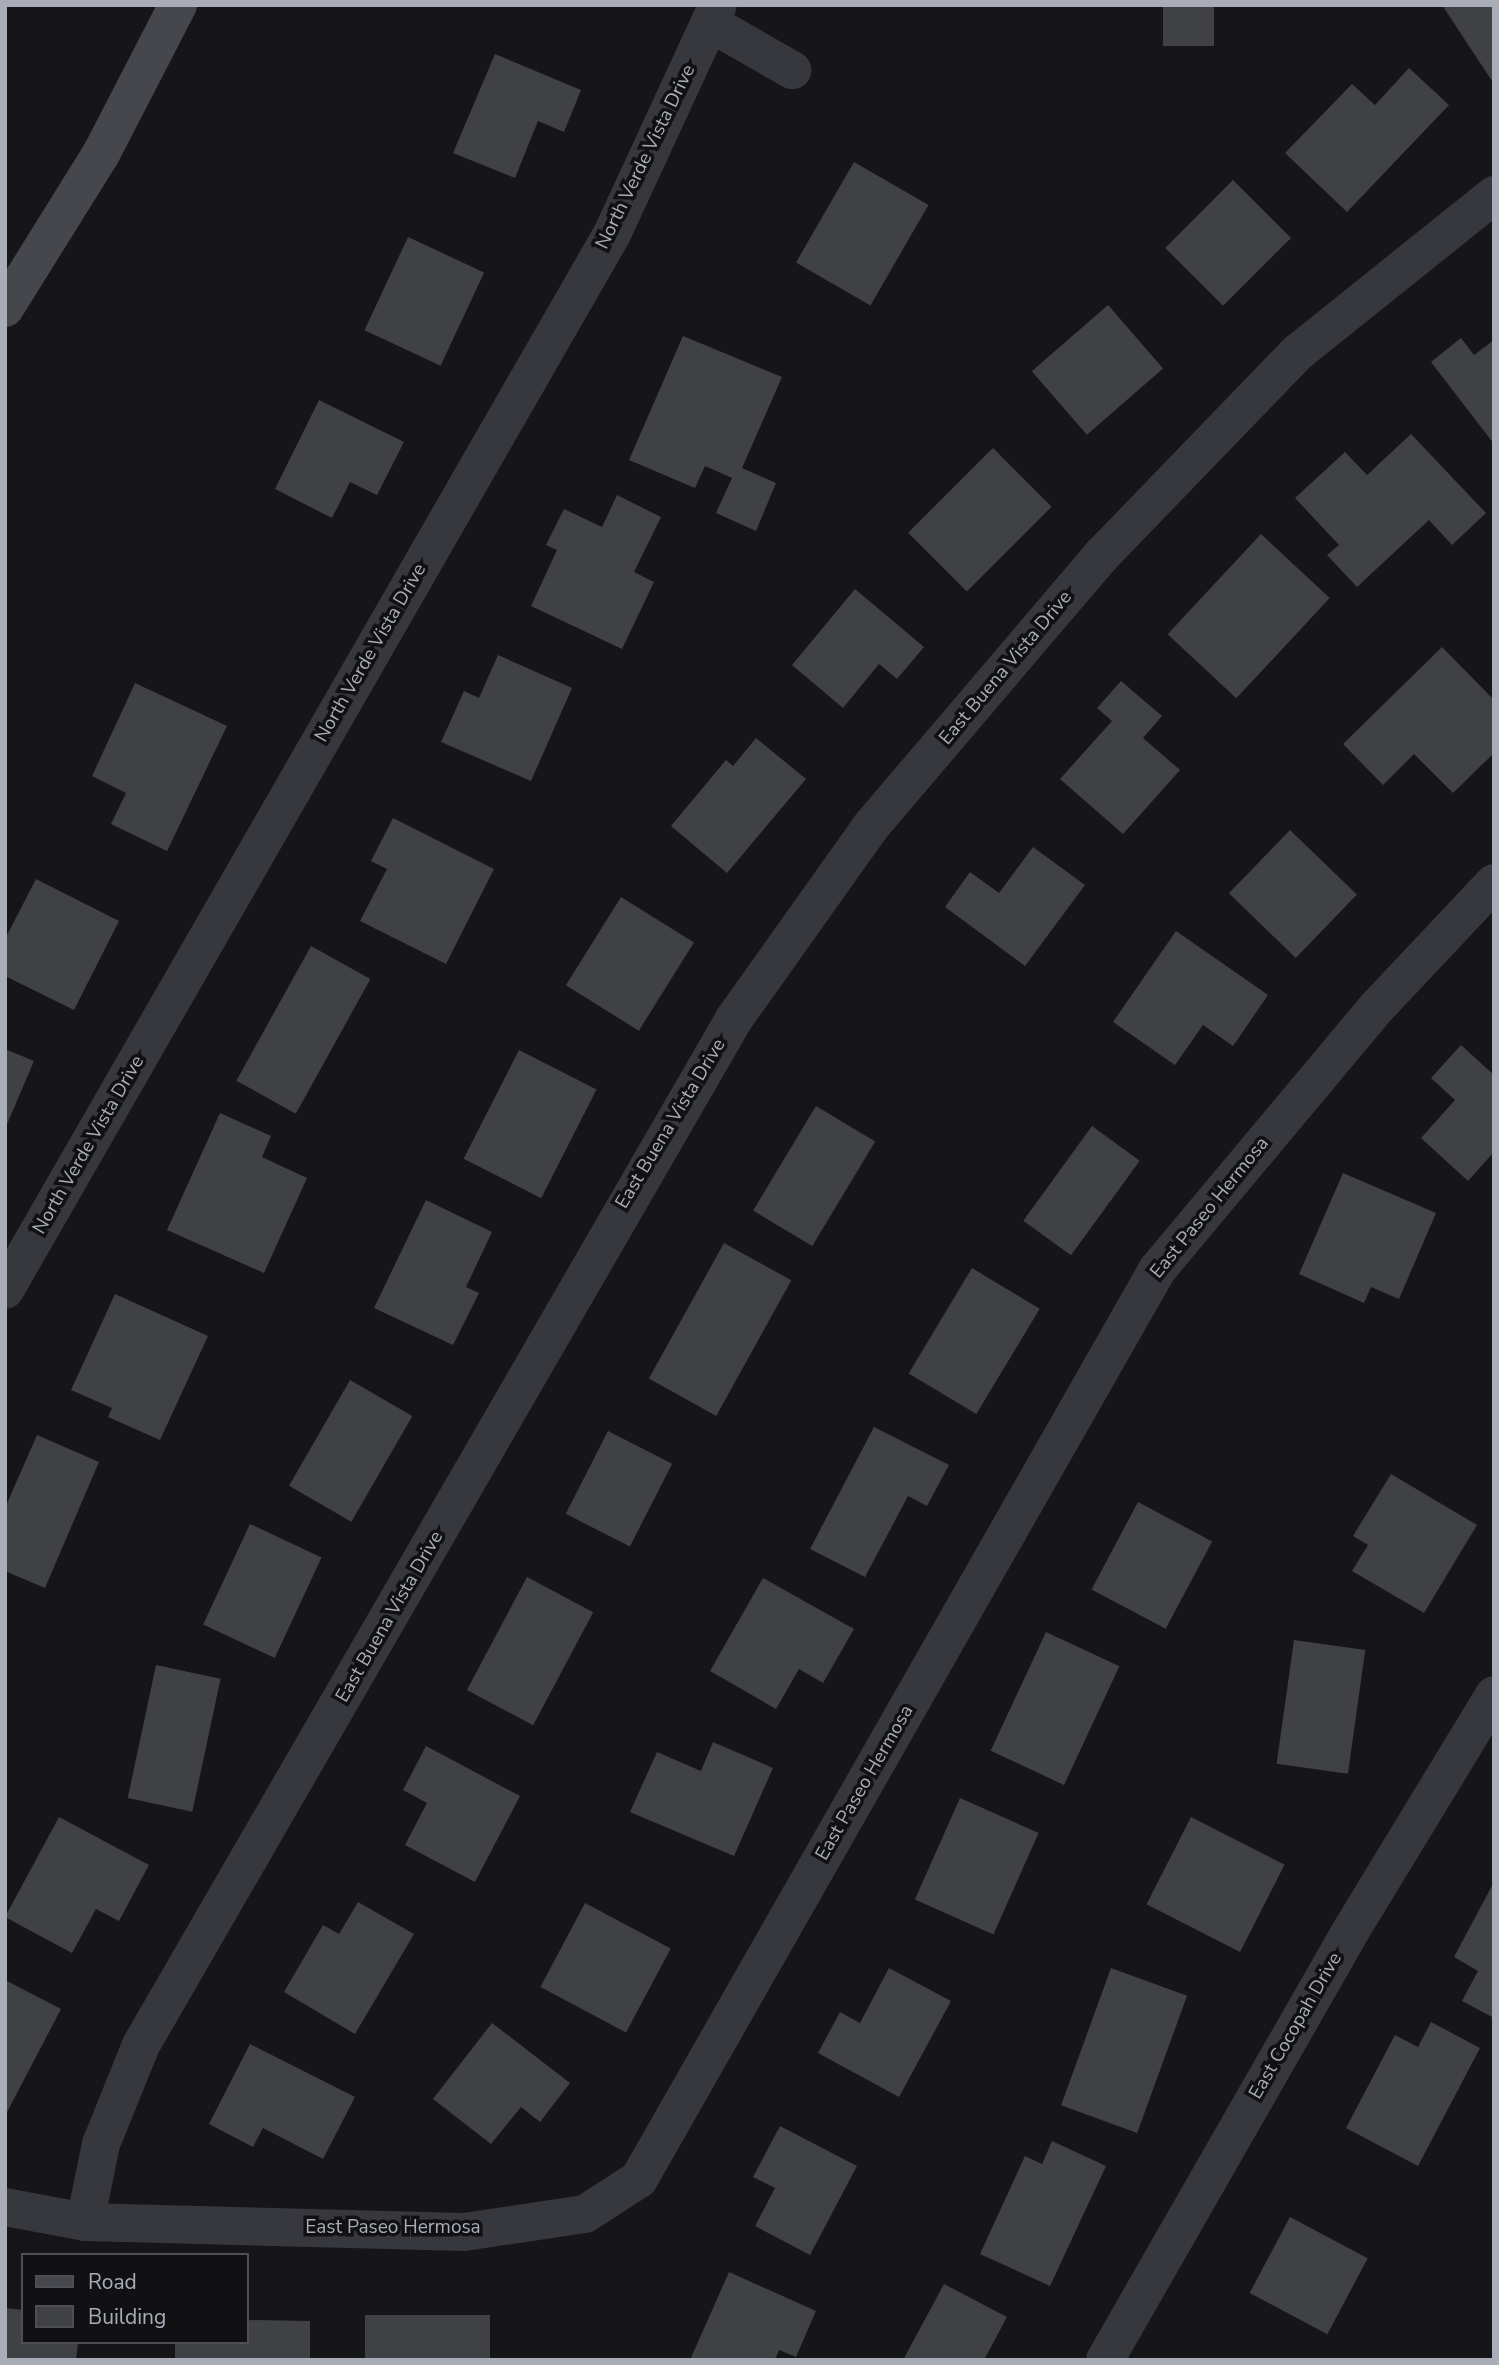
<!DOCTYPE html>
<style>
body{margin:0}
#map{position:relative;width:1499px;height:2365px;overflow:hidden;background:#161618;font-family:"Nunito Sans",sans-serif}
div>[style]{position:absolute}
.building>*{inset:0;background:#404145;transform-origin:0 0}
.street>*{height:38px;margin:-19px;padding:0 19px;transform-origin:19px;border-radius:19px;background:#37383d}
.secondary>*{height:38px;margin:-19px;padding:0 19px;transform-origin:19px;border-radius:19px;background:#45474d}
span{translate:-50% -50%;white-space:nowrap;text-align:center;line-height:1.15;-webkit-text-stroke:7px #111113;paint-order:stroke}
.street-label{font-size:19px;color:#a8adb8}
.frame{position:absolute;inset:0;border:7px solid #a8adb8;pointer-events:none}
.legend{position:absolute;left:21px;top:2253px;width:228px;height:91px;box-sizing:border-box;background:#111113;border:2px solid #4d4f55;margin:0;padding:9px 12px;list-style:none;font-size:21px;color:#a8adb8}
.legend li{display:flex;align-items:center;gap:14px;height:35px}
.legend b{width:35px;border:2px solid #4d4f55}
</style>
<div id="map">
<div class="building">
<div style="left:1163px;top:5px;width:51px;height:41px"></div>
<div style="clip-path:polygon(1442px 5px,1494px 5px,1494px 84px)"></div>
<div style="clip-path:polygon(495px 54px,581px 90px,564px 132px,538px 121px,515px 178px,453px 153px)"></div>
<div style="clip-path:polygon(1409px 68px,1449px 105px,1347px 212px,1285px 153px,1352px 84px,1375px 105px)"></div>
<div style="left:854px;top:162px;width:86px;height:116px;rotate:30deg"></div>
<div style="left:1233px;top:180px;width:82px;height:96px;rotate:45deg"></div>
<div style="left:408px;top:237px;width:84px;height:103px;rotate:25deg"></div>
<div style="left:1108px;top:305px;width:84px;height:101px;rotate:49deg"></div>
<div style="clip-path:polygon(683px 336px,782px 377px,742px 468px,776px 483px,756px 531px,716px 513px,732px 478px,705px 466px,695px 488px,629px 460px)"></div>
<div style="clip-path:polygon(1461px 338px,1474px 355px,1494px 340px,1494px 444px,1431px 362px)"></div>
<div style="clip-path:polygon(319px 400px,404px 442px,377px 495px,350px 482px,332px 518px,275px 489px)"></div>
<div style="clip-path:polygon(1411px 434px,1486px 513px,1452px 545px,1429px 520px,1357px 587px,1327px 555px,1339px 545px,1295px 498px,1345px 452px,1367px 475px)"></div>
<div style="left:993px;top:448px;width:83px;height:120px;rotate:45deg"></div>
<div style="clip-path:polygon(617px 495px,661px 517px,634px 572px,654px 582px,622px 649px,531px 606px,557px 550px,546px 545px,564px 509px,602px 527px)"></div>
<div style="left:1261px;top:534px;width:94px;height:137px;rotate:43deg"></div>
<div style="clip-path:polygon(855px 589px,924px 647px,897px 679px,879px 664px,843px 708px,792px 665px)"></div>
<div style="clip-path:polygon(1442px 647px,1494px 700px,1494px 753px,1453px 793px,1414px 754px,1383px 785px,1343px 744px)"></div>
<div style="clip-path:polygon(498px 655px,572px 688px,531px 781px,441px 742px,464px 691px,479px 698px)"></div>
<div style="clip-path:polygon(1121px 681px,1162px 716px,1143px 738px,1180px 770px,1123px 834px,1060px 779px,1112px 721px,1097px 708px)"></div>
<div style="clip-path:polygon(135px 683px,227px 726px,167px 851px,111px 824px,126px 793px,92px 776px)"></div>
<div style="clip-path:polygon(756px 738px,806px 779px,727px 873px,671px 826px,726px 760px,733px 766px)"></div>
<div style="clip-path:polygon(393px 818px,494px 869px,446px 964px,360px 921px,387px 869px,371px 861px)"></div>
<div style="left:1290px;top:830px;width:93px;height:88px;rotate:44deg"></div>
<div style="clip-path:polygon(1033px 847px,1085px 885px,1025px 966px,945px 907px,970px 872px,999px 893px)"></div>
<div style="clip-path:polygon(36px 879px,119px 921px,74px 1010px,5px 976px,5px 939px)"></div>
<div style="left:621px;top:897px;width:86px;height:104px;rotate:32deg"></div>
<div style="clip-path:polygon(1176px 931px,1268px 995px,1233px 1046px,1203px 1025px,1175px 1065px,1113px 1022px)"></div>
<div style="left:311px;top:946px;width:68px;height:154px;rotate:29deg"></div>
<div style="clip-path:polygon(1461px 1045px,1494px 1075px,1494px 1152px,1468px 1181px,1421px 1138px,1455px 1100px,1431px 1078px)"></div>
<div style="clip-path:polygon(5px 1049px,34px 1061px,5px 1129px)"></div>
<div style="left:519px;top:1050px;width:87px;height:122px;rotate:27deg"></div>
<div style="left:816px;top:1106px;width:69px;height:122px;rotate:31deg"></div>
<div style="clip-path:polygon(220px 1113px,271px 1136px,262px 1157px,307px 1178px,264px 1273px,167px 1230px)"></div>
<div style="left:1092px;top:1126px;width:59px;height:117px;rotate:36deg"></div>
<div style="clip-path:polygon(1343px 1173px,1436px 1213px,1399px 1299px,1371px 1287px,1364px 1303px,1299px 1274px)"></div>
<div style="clip-path:polygon(426px 1200px,492px 1232px,466px 1287px,479px 1293px,453px 1345px,374px 1308px)"></div>
<div style="left:724px;top:1243px;width:77px;height:155px;rotate:29deg"></div>
<div style="left:972px;top:1268px;width:79px;height:123px;rotate:31deg"></div>
<div style="clip-path:polygon(115px 1294px,208px 1336px,160px 1440px,108px 1417px,112px 1408px,71px 1390px)"></div>
<div style="left:350px;top:1380px;width:72px;height:122px;rotate:30deg"></div>
<div style="clip-path:polygon(874px 1427px,949px 1465px,927px 1506px,908px 1496px,865px 1577px,810px 1549px)"></div>
<div style="left:608px;top:1431px;width:72px;height:93px;rotate:27deg"></div>
<div style="clip-path:polygon(37px 1435px,99px 1462px,45px 1588px,5px 1571px,5px 1508px)"></div>
<div style="clip-path:polygon(1391px 1474px,1477px 1525px,1424px 1613px,1352px 1571px,1368px 1545px,1353px 1536px)"></div>
<div style="left:1138px;top:1502px;width:84px;height:99px;rotate:28deg"></div>
<div style="left:250px;top:1524px;width:79px;height:111px;rotate:25deg"></div>
<div style="left:527px;top:1577px;width:75px;height:128px;rotate:28deg"></div>
<div style="clip-path:polygon(763px 1578px,854px 1629px,823px 1683px,799px 1669px,776px 1709px,710px 1671px)"></div>
<div style="left:1046px;top:1632px;width:81px;height:131px;rotate:25deg"></div>
<div style="left:1294px;top:1640px;width:72px;height:125px;rotate:8deg"></div>
<div style="left:156px;top:1665px;width:66px;height:136px;rotate:12deg"></div>
<div style="clip-path:polygon(713px 1742px,773px 1768px,734px 1856px,630px 1812px,657px 1752px,701px 1771px)"></div>
<div style="clip-path:polygon(426px 1746px,520px 1796px,475px 1882px,405px 1845px,427px 1803px,403px 1790px)"></div>
<div style="left:960px;top:1798px;width:86px;height:111px;rotate:24deg"></div>
<div style="clip-path:polygon(59px 1817px,149px 1865px,119px 1921px,96px 1909px,72px 1953px,5px 1917px)"></div>
<div style="left:1191px;top:1817px;width:105px;height:98px;rotate:27deg"></div>
<div style="clip-path:polygon(1494px 1882px,1494px 2018px,1462px 2001px,1478px 1971px,1454px 1957px)"></div>
<div style="clip-path:polygon(358px 1902px,414px 1934px,355px 2034px,284px 1992px,323px 1925px,339px 1934px)"></div>
<div style="left:585px;top:1903px;width:97px;height:95px;rotate:28deg"></div>
<div style="clip-path:polygon(889px 1968px,951px 2001px,899px 2097px,818px 2053px,840px 2012px,860px 2023px)"></div>
<div style="left:1111px;top:1968px;width:81px;height:146px;rotate:20deg"></div>
<div style="clip-path:polygon(5px 1980px,61px 2009px,5px 2116px)"></div>
<div style="clip-path:polygon(1431px 2022px,1480px 2048px,1418px 2166px,1346px 2128px,1395px 2035px,1418px 2047px)"></div>
<div style="clip-path:polygon(492px 2023px,570px 2083px,540px 2122px,521px 2107px,491px 2144px,433px 2099px)"></div>
<div style="clip-path:polygon(250px 2044px,355px 2097px,323px 2159px,263px 2128px,253px 2147px,209px 2124px)"></div>
<div style="clip-path:polygon(780px 2126px,857px 2166px,810px 2255px,755px 2226px,775px 2188px,753px 2177px)"></div>
<div style="clip-path:polygon(1052px 2141px,1106px 2166px,1050px 2286px,980px 2254px,1025px 2156px,1042px 2164px)"></div>
<div style="left:1290px;top:2217px;width:88px;height:86px;rotate:28deg"></div>
<div style="clip-path:polygon(729px 2272px,816px 2311px,796px 2357px,779px 2350px,775px 2360px,690px 2360px)"></div>
<div style="clip-path:polygon(944px 2284px,1007px 2317px,984px 2360px,903px 2360px)"></div>
<div style="clip-path:polygon(5px 2308px,23px 2310px,23px 2342px,78px 2342px,76px 2360px,5px 2360px)"></div>
<div style="left:365px;top:2315px;width:125px;height:45px"></div>
<div style="clip-path:polygon(247px 2320px,310px 2321px,310px 2360px,175px 2360px,175px 2342px,247px 2342px)"></div>
</div>
<div class="street">
<div style="left:710px;top:23px;width:95px;rotate:29.8deg"></div>
<div style="left:5px;top:1290px;width:1218px;rotate:-60.11deg"></div>
<div style="left:612px;top:234px;width:252px;rotate:-65.2deg"></div>
<div style="left:5px;top:2207px;width:81px;rotate:10.6deg"></div>
<div style="left:85px;top:2222px;width:379px;rotate:1.5deg"></div>
<div style="left:464px;top:2232px;width:122px;rotate:-8.5deg"></div>
<div style="left:585px;top:2214px;width:64px;rotate:-32.9deg"></div>
<div style="left:639px;top:2179px;width:1046px;rotate:-60.32deg"></div>
<div style="left:1157px;top:1270px;width:344px;rotate:-50.1deg"></div>
<div style="left:1378px;top:1006px;width:169px;rotate:-46.7deg"></div>
<div style="left:85px;top:2222px;width:80px;rotate:-78.4deg"></div>
<div style="left:101px;top:2144px;width:107px;rotate:-68deg"></div>
<div style="left:141px;top:2045px;width:1185px;rotate:-59.97deg"></div>
<div style="left:734px;top:1019px;width:238px;rotate:-54.6deg"></div>
<div style="left:872px;top:825px;width:355px;rotate:-49.6deg"></div>
<div style="left:1102px;top:555px;width:281px;rotate:-46deg"></div>
<div style="left:1297px;top:353px;width:253px;rotate:-38.7deg"></div>
<div style="left:1105px;top:2360px;width:487px;rotate:-60.2deg"></div>
<div style="left:1347px;top:1937px;width:283px;rotate:-58.7deg"></div>
</div>
<div class="secondary">
<div style="left:5px;top:308px;width:181px;rotate:-58.1deg"></div>
<div style="left:101px;top:154px;width:168px;rotate:-62.7deg"></div>
</div>
<div class="street-label">
<span style="left:646px;top:157px;rotate:-64deg">North Verde Vista Drive</span>
<span style="left:371px;top:653px;rotate:-60deg">North Verde Vista Drive</span>
<span style="left:1006px;top:668px;rotate:-50deg">East Buena Vista Drive</span>
<span style="left:671px;top:1124px;rotate:-59deg">East Buena Vista Drive</span>
<span style="left:89px;top:1145px;rotate:-60deg">North Verde Vista Drive</span>
<span style="left:1210px;top:1208px;rotate:-51deg">East Paseo Hermosa</span>
<span style="left:390px;top:1617px;rotate:-60deg">East Buena Vista Drive</span>
<span style="left:865px;top:1783px;rotate:-60deg">East Paseo Hermosa</span>
<span style="left:1296px;top:2026px;rotate:-60deg">East Cocopah Drive</span>
<span style="left:393px;top:2228px">East Paseo Hermosa</span>
</div>
<div class="frame"></div>
<ul class="legend">
<li><b style="height:9px;background:#45474d"></b>Road</li>
<li><b style="height:19px;background:#404145"></b>Building</li>
</ul>
</div>
